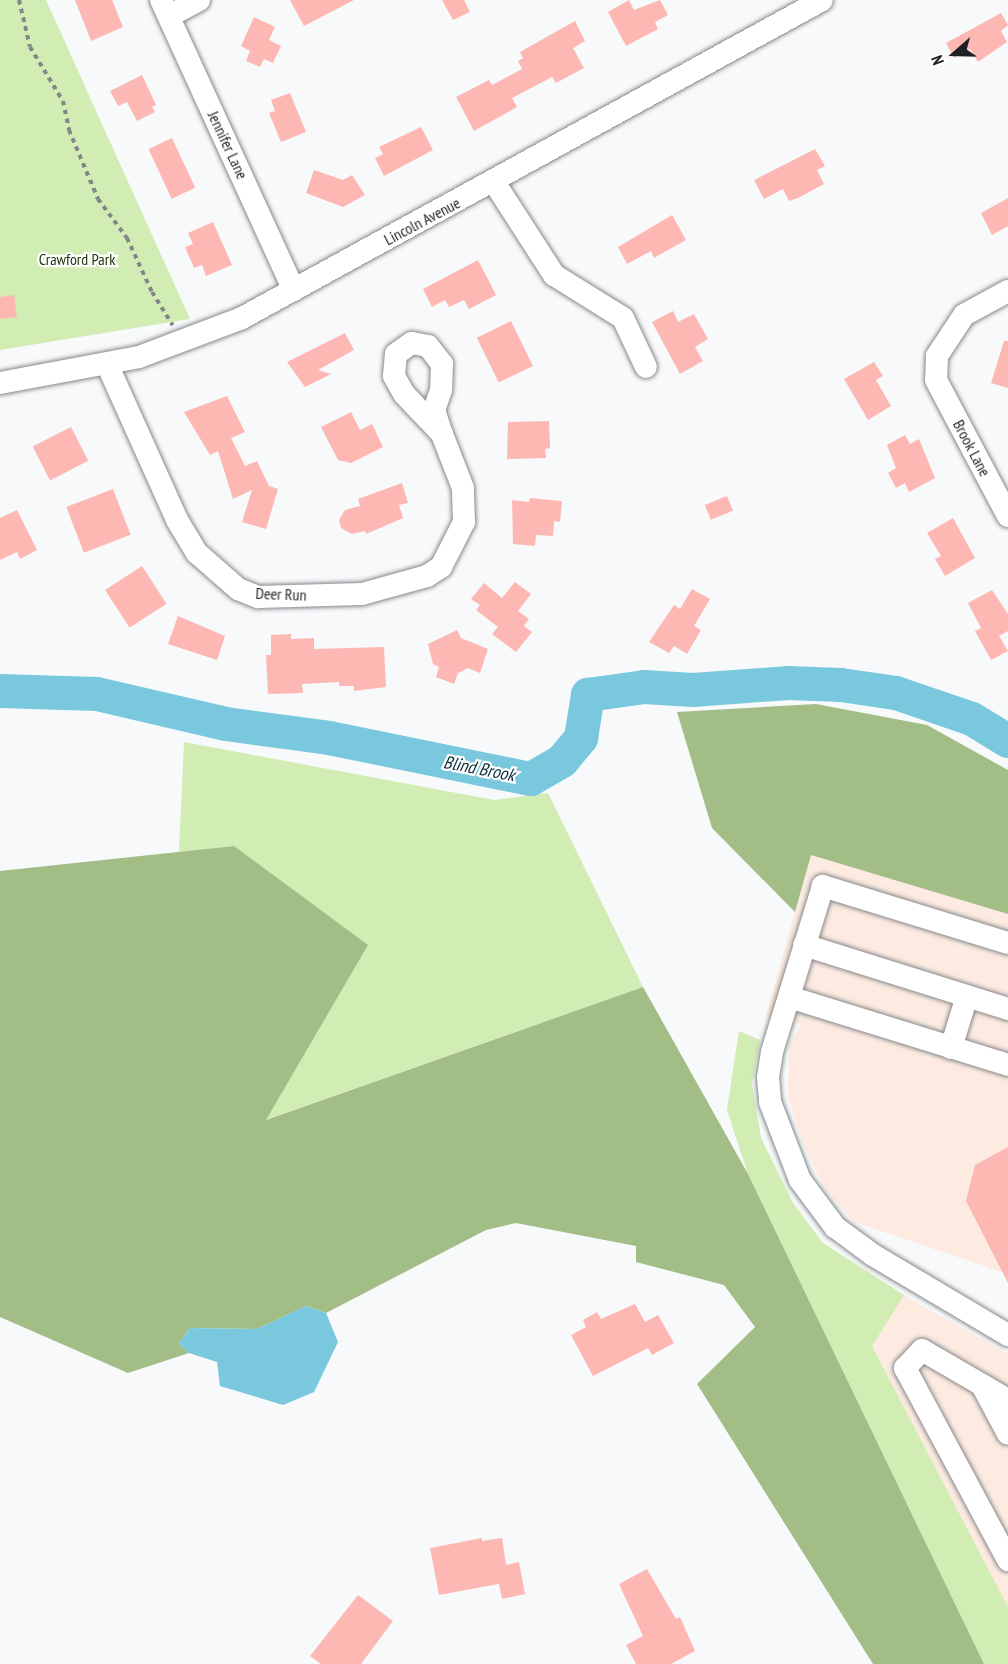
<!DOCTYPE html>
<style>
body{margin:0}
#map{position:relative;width:1008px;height:1664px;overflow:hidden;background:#f7f9fb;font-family:"PT Sans Narrow",sans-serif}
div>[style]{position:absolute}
.commercial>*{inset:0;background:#fdebe1}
.green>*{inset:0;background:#d1edb4}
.forest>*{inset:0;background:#a2be86}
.water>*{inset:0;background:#7ac8de}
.river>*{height:34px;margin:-17px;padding:0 17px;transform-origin:17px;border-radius:17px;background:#7ac8de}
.building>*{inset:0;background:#feb8b4;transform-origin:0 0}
.path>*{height:4px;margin-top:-2px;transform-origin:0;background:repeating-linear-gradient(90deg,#858688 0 4.5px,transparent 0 9px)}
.roads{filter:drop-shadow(0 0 2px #87898b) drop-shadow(0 0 2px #87898b)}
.minor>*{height:22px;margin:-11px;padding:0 11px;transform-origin:11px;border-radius:11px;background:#fff}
span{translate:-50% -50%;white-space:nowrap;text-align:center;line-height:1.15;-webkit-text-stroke:4.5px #fff;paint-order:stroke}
.street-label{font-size:16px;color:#1f2021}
.park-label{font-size:16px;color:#22330a}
.water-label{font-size:18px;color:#082f39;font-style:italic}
.north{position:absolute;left:924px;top:24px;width:60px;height:60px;-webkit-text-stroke:4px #fff;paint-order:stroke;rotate:250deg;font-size:16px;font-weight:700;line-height:24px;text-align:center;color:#1f2021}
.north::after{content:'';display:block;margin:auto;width:21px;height:27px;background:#1f2021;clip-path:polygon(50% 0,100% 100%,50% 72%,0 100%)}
</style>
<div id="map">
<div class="commercial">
<div style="clip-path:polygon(811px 854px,1008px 914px,1008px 1274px,854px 1222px,825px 1189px,803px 1144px,788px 1097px,789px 1044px,802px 1024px,766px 1016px)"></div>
<div style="clip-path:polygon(739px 1031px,760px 1040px,752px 1083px,761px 1139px,793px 1203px,823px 1243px,895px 1290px,1008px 1354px,1008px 1664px,748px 1174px,727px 1110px)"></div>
</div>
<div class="green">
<div style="clip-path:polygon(0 0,46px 0,190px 319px,0 350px)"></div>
<div style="clip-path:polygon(184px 742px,494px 800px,548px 793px,643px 987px,265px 1120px,234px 846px,179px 852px)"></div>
<div style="clip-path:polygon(739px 1031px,760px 1040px,752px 1083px,761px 1138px,793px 1203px,823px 1243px,904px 1295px,872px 1346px,1008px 1607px,1008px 1664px,984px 1664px,748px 1174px,727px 1110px)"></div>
</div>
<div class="forest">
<div style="clip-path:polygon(816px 704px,927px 725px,1008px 770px,1008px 914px,811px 855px,795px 912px,712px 828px,677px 712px)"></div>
<div style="clip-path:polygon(234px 846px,368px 945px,266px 1120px,643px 987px,748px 1174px,984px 1664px,873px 1664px,697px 1384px,755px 1327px,724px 1285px,636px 1262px,636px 1246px,516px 1223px,486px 1230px,326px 1313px,306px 1306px,257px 1329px,190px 1328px,179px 1343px,189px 1353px,128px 1373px,0 1317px,0 871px)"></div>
</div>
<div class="water">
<div style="clip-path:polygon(306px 1306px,326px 1313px,338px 1342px,314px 1392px,283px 1405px,220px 1386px,217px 1362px,189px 1353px,179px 1343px,190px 1328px,257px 1329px)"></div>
</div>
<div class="river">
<div style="left:0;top:691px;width:97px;rotate:1.8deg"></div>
<div style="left:97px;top:694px;width:132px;rotate:13.1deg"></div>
<div style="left:226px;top:724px;width:104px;rotate:7.7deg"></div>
<div style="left:329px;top:738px;width:206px;rotate:11.5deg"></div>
<div style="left:531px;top:779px;width:36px;rotate:-30deg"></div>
<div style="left:562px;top:761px;width:30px;rotate:-50deg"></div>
<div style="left:581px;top:738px;width:44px;rotate:-80.8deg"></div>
<div style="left:588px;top:695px;width:57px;rotate:-8.1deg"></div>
<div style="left:644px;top:687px;width:49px;rotate:3.5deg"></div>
<div style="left:693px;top:690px;width:96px;rotate:-4.2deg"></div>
<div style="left:789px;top:683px;width:52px;rotate:2.2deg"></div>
<div style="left:841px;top:685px;width:56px;rotate:8.3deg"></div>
<div style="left:896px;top:693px;width:80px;rotate:18.9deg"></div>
<div style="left:972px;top:719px;width:42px;rotate:31.4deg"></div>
</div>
<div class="building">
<div style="clip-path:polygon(75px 0,112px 0,123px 27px,91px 41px)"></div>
<div style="clip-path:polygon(290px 0,354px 0,304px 26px)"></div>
<div style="clip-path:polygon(442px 0,464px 0,470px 12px,453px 20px)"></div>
<div style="clip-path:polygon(629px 0,634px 10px,660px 0,668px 15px,655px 22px,658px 29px,626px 46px,608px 12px)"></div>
<div style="clip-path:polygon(1001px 13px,1008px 25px,1001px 31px,1007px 42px,978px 62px,970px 49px,954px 58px,946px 43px)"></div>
<div style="clip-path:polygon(254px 17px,275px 27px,269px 40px,281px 46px,273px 63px,264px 59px,260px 67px,246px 61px,250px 51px,241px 46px)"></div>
<div style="clip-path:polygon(575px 21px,585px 41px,573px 48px,584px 68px,556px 83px,552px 77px,512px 98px,517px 107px,474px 131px,456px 97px,489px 80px,492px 85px,522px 69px,518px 61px,523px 58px,520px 52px)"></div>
<div style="clip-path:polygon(142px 75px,156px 105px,152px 107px,155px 112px,137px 121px,127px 102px,118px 106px,110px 91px)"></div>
<div style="clip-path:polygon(290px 93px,306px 132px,281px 142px,269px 113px,275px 111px,271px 100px)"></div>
<div style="clip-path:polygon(421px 127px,433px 150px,384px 176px,375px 158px,383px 154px,379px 147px)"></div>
<div style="left:172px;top:138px;width:55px;height:26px;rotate:65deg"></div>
<div style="clip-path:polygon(815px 149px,825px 166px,817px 170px,824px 184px,798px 198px,789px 201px,783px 189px,764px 199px,754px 180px)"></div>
<div style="clip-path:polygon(314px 170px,343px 180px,352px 175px,365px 195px,343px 207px,306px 193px)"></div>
<div style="clip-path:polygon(1008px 198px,1008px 226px,992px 235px,981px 213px)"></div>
<div style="clip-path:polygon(672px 215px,686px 240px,654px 258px,651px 251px,627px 264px,618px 247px)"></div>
<div style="clip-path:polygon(213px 222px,232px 265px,206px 276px,202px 265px,194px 268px,185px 247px,193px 244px,188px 233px)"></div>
<div style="clip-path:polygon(478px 260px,496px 295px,469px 309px,464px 300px,449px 307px,445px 300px,432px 307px,423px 289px)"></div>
<div style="clip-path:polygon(14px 295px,17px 317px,0 319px,0 297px)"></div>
<div style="clip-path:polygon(673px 311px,678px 322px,694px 314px,708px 339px,695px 347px,703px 361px,680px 374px,652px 322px)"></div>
<div style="left:511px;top:321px;width:50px;height:38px;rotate:64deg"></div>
<div style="clip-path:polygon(345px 333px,354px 350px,318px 370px,331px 374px,305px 387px,287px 362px)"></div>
<div style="clip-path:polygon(1004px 341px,1008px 341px,1008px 388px,991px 383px)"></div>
<div style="clip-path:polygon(874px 362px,883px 376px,876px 380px,891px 406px,868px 420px,844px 379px)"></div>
<div style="clip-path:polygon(227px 396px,245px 432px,231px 438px,245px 466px,257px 461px,269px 486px,278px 489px,266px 529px,242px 522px,252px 490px,233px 499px,218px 451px,210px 455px,184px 412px)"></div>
<div style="clip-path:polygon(351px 412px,360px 430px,372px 424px,383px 447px,351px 463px,338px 460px,321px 427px)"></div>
<div style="clip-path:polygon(549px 421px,550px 448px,545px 449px,546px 458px,507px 459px,508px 422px)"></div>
<div style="left:71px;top:427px;width:38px;height:43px;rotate:63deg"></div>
<div style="clip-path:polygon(905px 435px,910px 444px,919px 439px,935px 478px,909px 492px,905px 483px,896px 488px,888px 473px,896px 468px,887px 445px)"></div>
<div style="clip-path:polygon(402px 483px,408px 503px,399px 505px,403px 518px,366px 534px,365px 531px,352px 534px,341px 528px,339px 520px,345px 510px,360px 506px,358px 499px)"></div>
<div style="left:113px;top:489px;width:49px;height:50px;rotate:69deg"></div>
<div style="left:727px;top:496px;width:16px;height:24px;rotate:68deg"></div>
<div style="clip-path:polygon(530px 498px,562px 501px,560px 522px,554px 521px,553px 536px,536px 535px,535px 546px,513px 544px,512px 500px,529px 502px)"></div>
<div style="clip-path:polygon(17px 510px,37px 550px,20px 559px,17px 552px,0 560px,0 518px)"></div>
<div style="clip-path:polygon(953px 518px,975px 558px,945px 576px,935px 559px,941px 556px,927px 533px)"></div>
<div style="left:142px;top:566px;width:45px;height:44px;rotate:57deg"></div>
<div style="clip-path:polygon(515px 582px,531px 594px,518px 611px,529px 619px,524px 626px,532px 632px,516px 652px,492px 634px,498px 627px,476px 610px,480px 605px,471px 599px,484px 583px,502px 598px)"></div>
<div style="clip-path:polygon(692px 589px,710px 599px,694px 626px,701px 630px,687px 654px,674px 646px,669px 653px,649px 642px,674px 605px,680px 609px)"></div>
<div style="clip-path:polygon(992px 590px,1008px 614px,1008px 631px,999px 636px,1008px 651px,991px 660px,975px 631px,981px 628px,968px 603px)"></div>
<div style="clip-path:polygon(178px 616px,225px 636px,217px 660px,168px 644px)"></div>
<div style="clip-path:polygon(457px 630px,461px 638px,488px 649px,480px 673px,468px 668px,458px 673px,454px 684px,436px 677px,439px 667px,433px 664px,428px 644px)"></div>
<div style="clip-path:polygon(291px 634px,291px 639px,314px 638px,314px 649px,384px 647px,386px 687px,354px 691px,354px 686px,339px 686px,339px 682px,302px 684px,303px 693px,268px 694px,266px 655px,271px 655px,271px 635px)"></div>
<div style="clip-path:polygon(1008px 1147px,1008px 1283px,966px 1201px,975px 1165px)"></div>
<div style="clip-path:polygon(635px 1304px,645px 1322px,658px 1315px,674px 1343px,652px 1355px,648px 1348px,593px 1376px,571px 1335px,586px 1327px,583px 1320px,597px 1312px,601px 1319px)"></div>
<div style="clip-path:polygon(482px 1538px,482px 1541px,502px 1538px,506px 1565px,519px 1562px,525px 1594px,502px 1599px,499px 1584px,439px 1595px,430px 1548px)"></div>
<div style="clip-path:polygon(647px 1569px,676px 1619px,680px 1617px,695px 1651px,671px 1664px,636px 1664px,626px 1645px,643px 1636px,619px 1584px)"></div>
<div style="clip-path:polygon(358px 1595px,393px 1621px,361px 1664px,321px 1664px,310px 1656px)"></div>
</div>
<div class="path">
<div style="left:19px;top:0;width:48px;rotate:76.8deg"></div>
<div style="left:30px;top:47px;width:63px;rotate:58.6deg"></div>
<div style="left:63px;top:101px;width:30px;rotate:78deg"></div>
<div style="left:69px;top:130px;width:75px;rotate:67.2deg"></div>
<div style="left:98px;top:199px;width:49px;rotate:53.4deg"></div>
<div style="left:127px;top:238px;width:60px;rotate:65.2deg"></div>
<div style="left:152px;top:292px;width:39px;rotate:58deg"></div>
</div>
<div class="roads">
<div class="minor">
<div style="left:161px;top:0;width:319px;rotate:65.4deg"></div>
<div style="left:169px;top:16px;width:34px;rotate:-28deg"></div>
<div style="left:494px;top:182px;width:111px;rotate:57.2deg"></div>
<div style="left:554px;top:275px;width:81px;rotate:31.9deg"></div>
<div style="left:623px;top:318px;width:54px;rotate:64.9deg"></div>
<div style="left:1008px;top:291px;width:50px;rotate:151.4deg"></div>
<div style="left:964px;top:315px;width:49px;rotate:123.4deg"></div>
<div style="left:937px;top:356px;width:24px;rotate:92deg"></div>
<div style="left:936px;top:380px;width:154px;rotate:62.1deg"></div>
<div style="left:107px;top:364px;width:171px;rotate:65.8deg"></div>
<div style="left:177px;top:520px;width:39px;rotate:59deg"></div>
<div style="left:197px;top:553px;width:55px;rotate:41.3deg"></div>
<div style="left:238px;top:589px;width:22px;rotate:22deg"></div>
<div style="left:258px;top:597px;width:104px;rotate:-1.7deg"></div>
<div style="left:362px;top:594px;width:67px;rotate:-15.5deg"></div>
<div style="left:427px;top:576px;width:17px;rotate:-33deg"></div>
<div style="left:441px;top:567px;width:51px;rotate:-62.9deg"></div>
<div style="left:464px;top:522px;width:34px;rotate:-92deg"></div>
<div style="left:463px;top:488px;width:58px;rotate:-111.3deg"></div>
<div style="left:442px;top:434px;width:55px;rotate:-133.5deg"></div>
<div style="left:404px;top:394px;width:21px;rotate:-119deg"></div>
<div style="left:394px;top:376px;width:22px;rotate:-85deg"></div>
<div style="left:396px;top:354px;width:19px;rotate:-35deg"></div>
<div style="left:412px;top:343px;width:16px;rotate:11deg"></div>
<div style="left:428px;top:346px;width:23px;rotate:52deg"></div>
<div style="left:442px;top:364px;width:26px;rotate:92deg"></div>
<div style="left:441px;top:390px;width:21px;rotate:109deg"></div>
<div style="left:434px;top:410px;width:25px;rotate:72deg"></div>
<div style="left:0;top:383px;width:141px;rotate:-10.6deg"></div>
<div style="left:139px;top:357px;width:110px;rotate:-20.7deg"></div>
<div style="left:242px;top:318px;width:661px;rotate:-28.73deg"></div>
<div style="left:1008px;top:943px;width:194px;rotate:-162.9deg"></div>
<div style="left:823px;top:886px;width:174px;rotate:107.1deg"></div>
<div style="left:772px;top:1052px;width:25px;rotate:99deg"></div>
<div style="left:768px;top:1077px;width:25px;rotate:85deg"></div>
<div style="left:770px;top:1102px;width:84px;rotate:69deg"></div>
<div style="left:800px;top:1180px;width:59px;rotate:53.3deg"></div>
<div style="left:835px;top:1227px;width:47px;rotate:36.4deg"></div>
<div style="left:873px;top:1255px;width:157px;rotate:30.7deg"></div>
<div style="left:804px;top:945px;width:214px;rotate:17.4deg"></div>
<div style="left:789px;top:997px;width:229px;rotate:17.2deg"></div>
<div style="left:951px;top:1048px;width:54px;rotate:-72.9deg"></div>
<div style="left:982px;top:1385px;width:55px;rotate:62deg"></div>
<div style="left:1008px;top:1400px;width:99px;rotate:-149.8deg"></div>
<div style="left:922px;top:1350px;width:25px;rotate:133deg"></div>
<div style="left:905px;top:1368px;width:218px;rotate:61.8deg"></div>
</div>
</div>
<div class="street-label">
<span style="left:228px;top:145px;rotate:65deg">Jennifer Lane</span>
<span style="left:422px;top:221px;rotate:-28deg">Lincoln Avenue</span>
<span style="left:972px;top:448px;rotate:62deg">Brook Lane</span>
<span style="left:281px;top:594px;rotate:2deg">Deer Run</span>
</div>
<div class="park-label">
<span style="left:77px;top:259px">Crawford Park</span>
</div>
<div class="water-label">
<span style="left:479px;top:769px;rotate:11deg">Blind Brook</span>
</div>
<div class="north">N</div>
</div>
